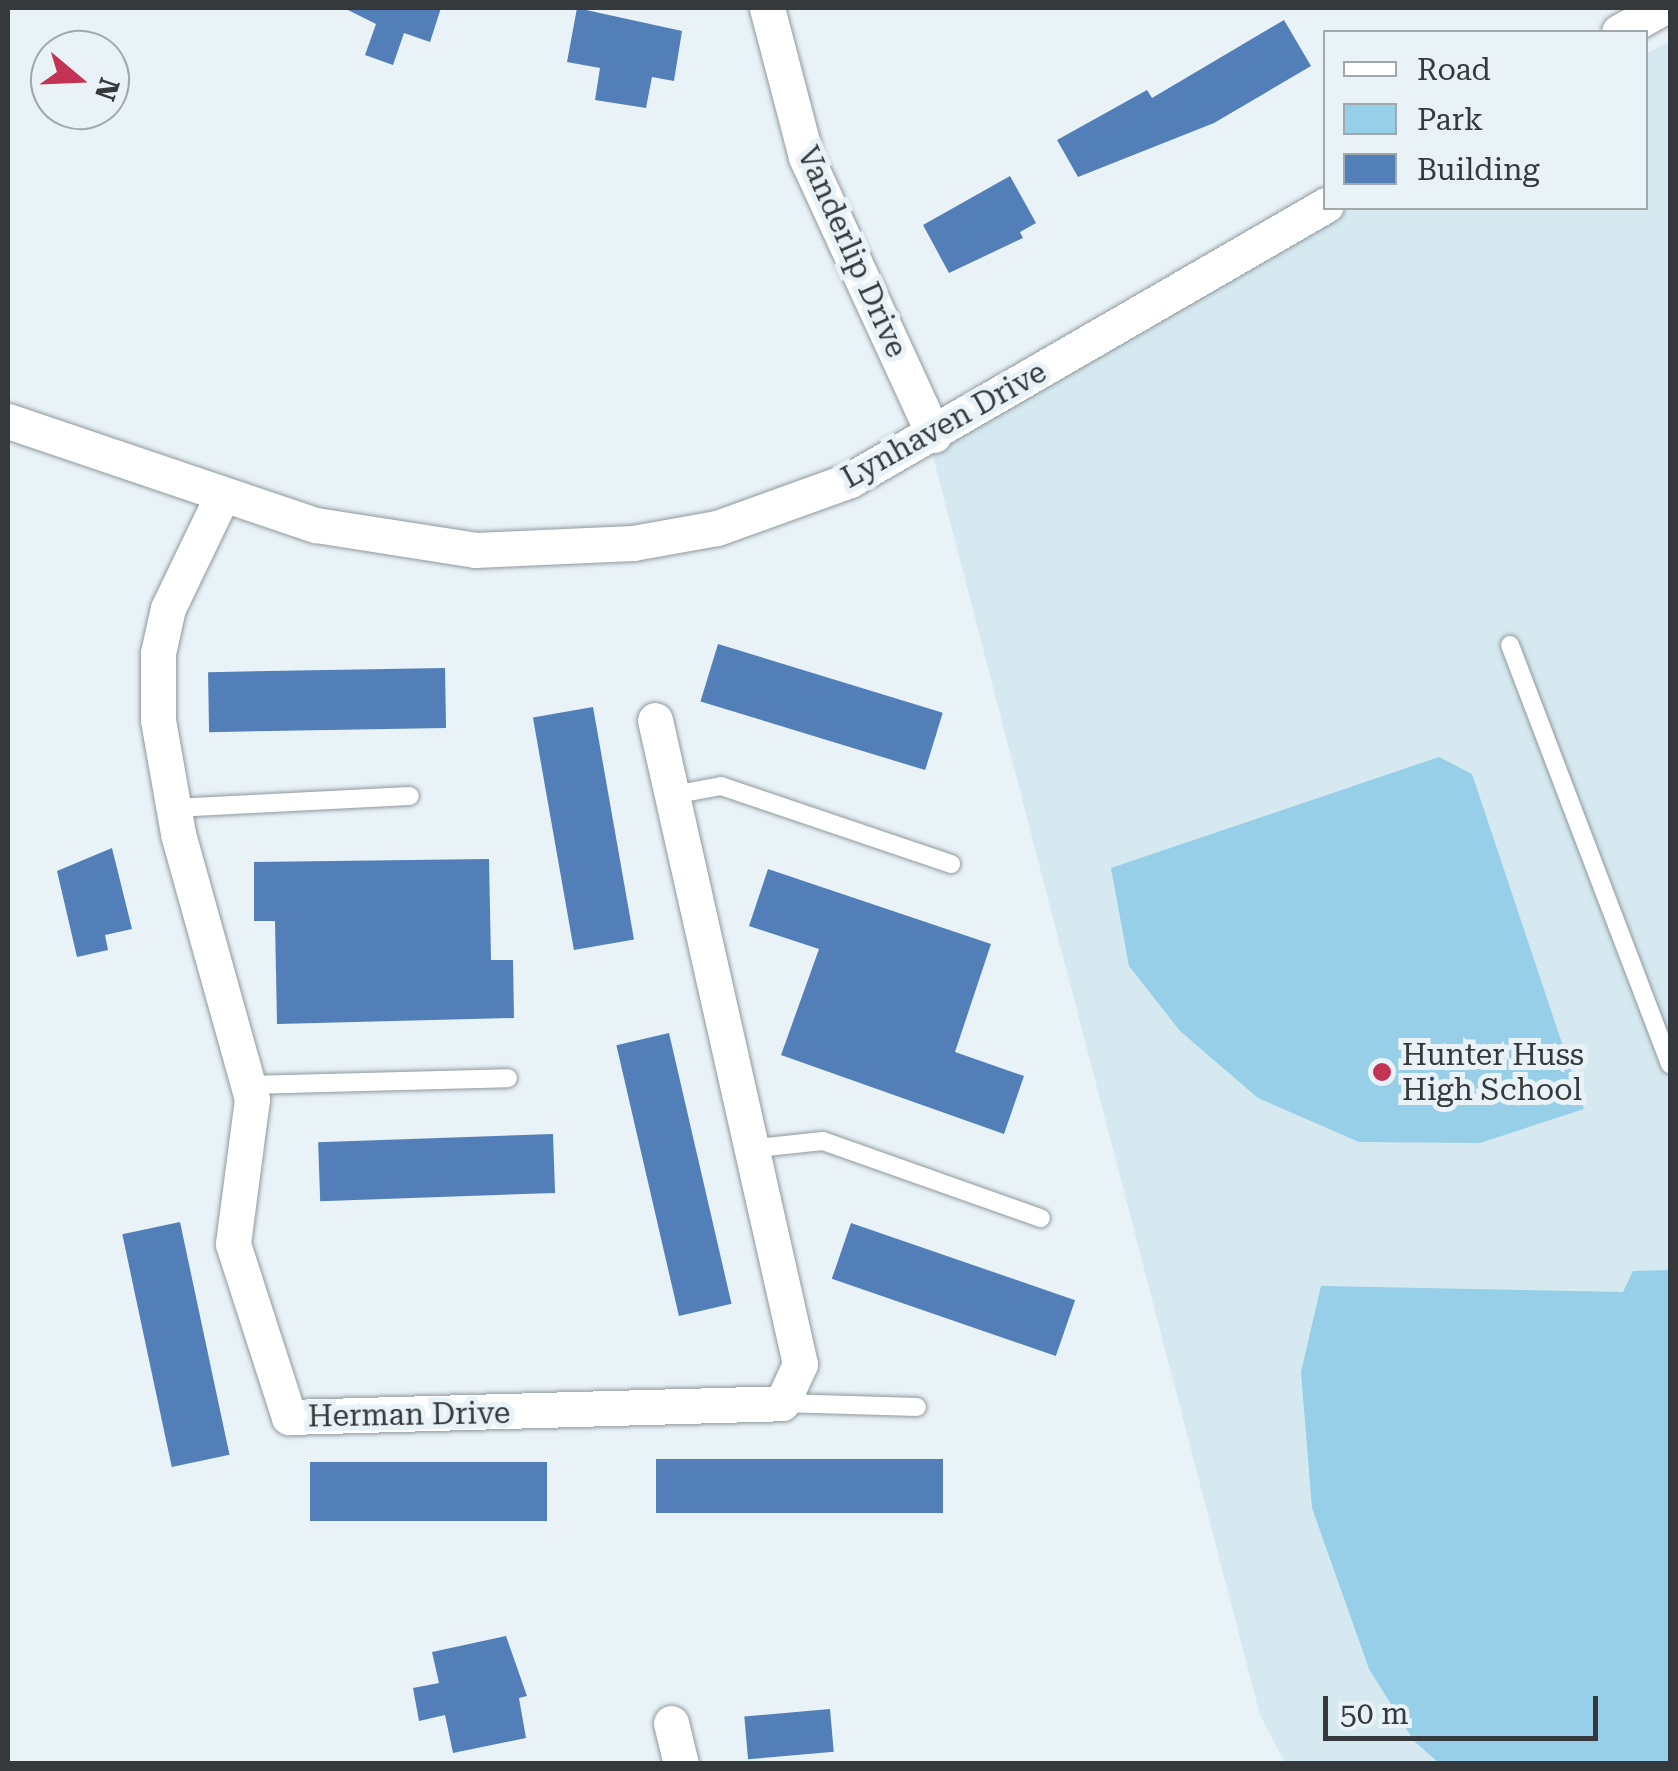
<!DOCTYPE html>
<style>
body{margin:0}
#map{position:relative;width:1678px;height:1771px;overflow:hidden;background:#e8f2f7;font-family:"Roboto Serif",serif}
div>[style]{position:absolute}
.built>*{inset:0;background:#d6e9f1}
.green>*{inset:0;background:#96cfe7}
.building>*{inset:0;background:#537fb9;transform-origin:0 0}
.roads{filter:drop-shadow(0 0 2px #8f999d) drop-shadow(0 0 2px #8f999d)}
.lane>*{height:18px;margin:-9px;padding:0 9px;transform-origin:9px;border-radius:9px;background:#fff}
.street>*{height:35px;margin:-17.5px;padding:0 17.5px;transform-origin:17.5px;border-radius:17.5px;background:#fff}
.dots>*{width:28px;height:28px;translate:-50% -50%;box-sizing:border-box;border:5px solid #e8f2f7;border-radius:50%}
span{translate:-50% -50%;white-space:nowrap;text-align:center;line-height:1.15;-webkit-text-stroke:10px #e8f2f7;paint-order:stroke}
.street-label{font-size:30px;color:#35393b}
.poi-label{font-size:30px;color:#35393b}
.left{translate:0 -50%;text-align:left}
.frame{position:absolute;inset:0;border:10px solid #35393b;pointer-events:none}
.legend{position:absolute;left:1323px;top:30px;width:325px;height:180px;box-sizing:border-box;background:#e8f2f7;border:2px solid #a0a8ac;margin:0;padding:12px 18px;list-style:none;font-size:30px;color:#35393b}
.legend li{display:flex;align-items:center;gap:20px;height:50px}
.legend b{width:50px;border:2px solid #a0a8ac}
.north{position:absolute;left:30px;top:30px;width:100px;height:100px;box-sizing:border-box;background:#e8f2f7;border:2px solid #a0a8ac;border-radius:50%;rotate:109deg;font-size:28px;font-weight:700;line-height:40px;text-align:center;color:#35393b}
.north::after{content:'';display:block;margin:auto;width:35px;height:45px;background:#c33353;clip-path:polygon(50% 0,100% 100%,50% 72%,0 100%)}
.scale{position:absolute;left:1323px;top:1696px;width:275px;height:45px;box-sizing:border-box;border:5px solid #35393b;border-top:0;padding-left:12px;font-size:30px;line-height:35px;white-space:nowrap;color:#35393b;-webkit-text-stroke:8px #e8f2f7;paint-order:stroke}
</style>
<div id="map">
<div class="built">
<div style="clip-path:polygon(1670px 41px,1670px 1763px,1285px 1763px,1260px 1715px,926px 429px,1352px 208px,1646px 208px,1646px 54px)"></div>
</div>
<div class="green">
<div style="clip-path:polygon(1439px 757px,1472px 774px,1584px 1109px,1480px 1143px,1359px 1142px,1258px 1098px,1180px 1031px,1129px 966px,1111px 868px)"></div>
<div style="clip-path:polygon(1670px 1270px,1670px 1763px,1439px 1763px,1414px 1741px,1369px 1669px,1312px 1508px,1301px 1372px,1321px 1286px,1623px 1292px,1633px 1271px)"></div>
</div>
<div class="building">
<div style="clip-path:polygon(344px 8px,441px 8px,430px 42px,404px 33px,393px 65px,365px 55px,376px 24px)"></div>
<div style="clip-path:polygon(577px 8px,682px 31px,674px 81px,652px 77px,646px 108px,595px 100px,600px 68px,567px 62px)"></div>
<div style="clip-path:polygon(1284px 20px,1311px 66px,1214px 123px,1078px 177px,1057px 140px,1147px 90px,1152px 98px)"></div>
<div style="clip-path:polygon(1010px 176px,1036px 223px,1020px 232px,1023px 238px,949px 273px,923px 225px)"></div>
<div style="left:718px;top:644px;width:235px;height:60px;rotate:17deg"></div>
<div style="left:445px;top:668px;width:60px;height:237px;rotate:89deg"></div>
<div style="left:593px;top:707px;width:236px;height:61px;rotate:80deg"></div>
<div style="clip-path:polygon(112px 848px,132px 929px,105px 935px,108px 950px,77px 957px,57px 871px)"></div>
<div style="clip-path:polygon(489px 859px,491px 960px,513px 960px,514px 1018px,277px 1024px,275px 921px,254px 921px,254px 862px)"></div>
<div style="clip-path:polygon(768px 869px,991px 944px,955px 1052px,1024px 1076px,1004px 1134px,781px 1055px,819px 949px,749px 926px)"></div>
<div style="left:669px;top:1033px;width:278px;height:54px;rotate:77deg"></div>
<div style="left:553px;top:1134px;width:59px;height:235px;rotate:88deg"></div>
<div style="left:180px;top:1222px;width:238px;height:59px;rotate:78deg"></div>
<div style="left:851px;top:1223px;width:237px;height:59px;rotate:19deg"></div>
<div style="left:656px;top:1459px;width:287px;height:54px"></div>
<div style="left:310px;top:1462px;width:237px;height:59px"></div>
<div style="clip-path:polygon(506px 1636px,527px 1696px,519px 1698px,526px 1738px,453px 1753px,445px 1715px,419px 1721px,413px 1688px,439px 1683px,432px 1652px)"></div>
<div style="left:830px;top:1709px;width:43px;height:86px;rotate:85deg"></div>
</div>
<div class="roads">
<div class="lane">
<div style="left:1510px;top:645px;width:449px;rotate:69.1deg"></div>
<div style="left:673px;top:795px;width:49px;rotate:-10.6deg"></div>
<div style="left:721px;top:786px;width:243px;rotate:18.7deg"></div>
<div style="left:173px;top:808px;width:237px;rotate:-2.9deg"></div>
<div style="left:248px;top:1085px;width:260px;rotate:-1.5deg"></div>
<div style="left:748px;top:1149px;width:75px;rotate:-6.1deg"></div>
<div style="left:823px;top:1141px;width:231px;rotate:19.5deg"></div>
<div style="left:782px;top:1403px;width:135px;rotate:1.7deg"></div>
</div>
<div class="street">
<div style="left:767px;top:8px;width:154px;rotate:75.3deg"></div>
<div style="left:806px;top:157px;width:306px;rotate:65.3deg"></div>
<div style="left:1619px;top:32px;width:49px;rotate:-29.2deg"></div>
<div style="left:8px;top:421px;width:325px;rotate:18.7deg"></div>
<div style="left:316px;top:525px;width:161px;rotate:8.9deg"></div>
<div style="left:475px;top:550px;width:158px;rotate:-2.5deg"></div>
<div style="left:633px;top:543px;width:85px;rotate:-10.1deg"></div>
<div style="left:717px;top:528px;width:141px;rotate:-19.8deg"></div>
<div style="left:850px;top:480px;width:550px;rotate:-30.02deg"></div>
<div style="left:222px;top:496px;width:124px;rotate:115.7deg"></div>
<div style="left:168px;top:608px;width:46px;rotate:102.5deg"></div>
<div style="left:158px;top:653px;width:67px;rotate:90deg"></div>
<div style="left:158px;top:720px;width:116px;rotate:80deg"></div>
<div style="left:178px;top:834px;width:275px;rotate:74.4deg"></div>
<div style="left:252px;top:1099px;width:146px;rotate:97.5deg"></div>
<div style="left:233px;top:1244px;width:182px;rotate:72.1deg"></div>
<div style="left:289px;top:1417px;width:493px;rotate:-1.6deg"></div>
<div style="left:782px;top:1403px;width:43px;rotate:-65.2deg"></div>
<div style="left:800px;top:1364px;width:660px;rotate:-102.69deg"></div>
<div style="left:671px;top:1723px;width:42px;rotate:76.3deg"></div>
</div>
</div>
<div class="dots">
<div style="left:1382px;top:1072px;background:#c33353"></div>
</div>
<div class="street-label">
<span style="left:852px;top:252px;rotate:66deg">Vanderlip Drive</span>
<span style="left:944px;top:425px;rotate:-29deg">Lynhaven Drive</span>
<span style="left:409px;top:1415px;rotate:-1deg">Herman Drive</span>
</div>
<div class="poi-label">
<span class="left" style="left:1402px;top:1072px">Hunter Huss<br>High School</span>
</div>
<div class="frame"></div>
<ul class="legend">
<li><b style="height:12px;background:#fff"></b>Road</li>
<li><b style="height:28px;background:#96cfe7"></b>Park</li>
<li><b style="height:28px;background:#537fb9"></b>Building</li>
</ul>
<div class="north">N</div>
<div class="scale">50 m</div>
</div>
